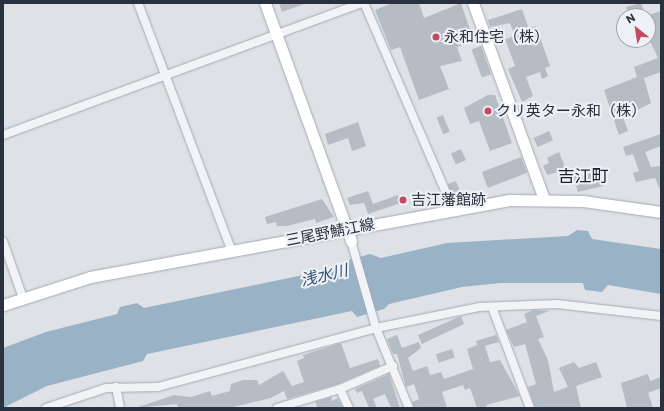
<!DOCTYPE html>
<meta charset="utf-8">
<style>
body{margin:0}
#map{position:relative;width:664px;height:411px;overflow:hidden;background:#dee2e7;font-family:Commissioner,"Noto Sans JP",sans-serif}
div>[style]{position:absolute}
.water>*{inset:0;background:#9ab2c6}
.building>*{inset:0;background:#b6bcc4;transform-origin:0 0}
.roads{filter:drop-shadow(0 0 1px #a4a9b1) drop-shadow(0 0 1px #a4a9b1)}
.street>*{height:8px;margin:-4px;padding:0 4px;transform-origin:4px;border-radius:4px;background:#f1f3f6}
.secondary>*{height:11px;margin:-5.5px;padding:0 5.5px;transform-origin:5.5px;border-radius:5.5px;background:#fff}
.dots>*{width:11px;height:11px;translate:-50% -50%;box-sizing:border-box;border:2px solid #edf1f5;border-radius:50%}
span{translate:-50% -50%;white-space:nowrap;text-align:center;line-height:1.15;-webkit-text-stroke:4px #edf1f5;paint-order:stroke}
.poi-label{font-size:15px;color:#28313d}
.left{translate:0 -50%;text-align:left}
.street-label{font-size:15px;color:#28313d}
.water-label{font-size:16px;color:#345270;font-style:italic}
.quarter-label{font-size:17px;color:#1a222e}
.frame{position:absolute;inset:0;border:4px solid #28313d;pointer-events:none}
.north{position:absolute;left:616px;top:8px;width:40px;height:40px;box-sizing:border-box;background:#edf1f5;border:1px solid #9ea4ab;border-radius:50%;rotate:330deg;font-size:11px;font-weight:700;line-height:16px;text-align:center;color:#28313d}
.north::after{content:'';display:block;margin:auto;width:14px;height:18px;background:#c84763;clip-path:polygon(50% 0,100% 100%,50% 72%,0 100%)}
</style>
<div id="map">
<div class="water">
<div style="clip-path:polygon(577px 230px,588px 231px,592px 239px,661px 249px,661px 294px,608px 285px,602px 292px,585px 290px,583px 283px,500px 283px,462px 287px,389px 304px,384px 309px,357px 317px,352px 311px,147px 354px,143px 361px,47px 386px,3px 408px,3px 348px,46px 332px,117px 314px,120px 307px,137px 303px,144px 308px,346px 266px,349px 260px,370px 254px,381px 258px,447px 243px,568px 236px)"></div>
</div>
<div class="building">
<div style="clip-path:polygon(279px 3px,304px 3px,304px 4px,282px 12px)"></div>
<div style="clip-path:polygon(393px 3px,419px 3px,424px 18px,461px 3px,474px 41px,457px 47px,462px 61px,440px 66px,449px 89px,419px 100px,400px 47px,391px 50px,375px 10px)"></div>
<div style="clip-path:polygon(641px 3px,646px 16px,661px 11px,661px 72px,644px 78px,651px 103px,623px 117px,628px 131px,619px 135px,604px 90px,637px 77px,634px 67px,658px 58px,648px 37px,648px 16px,629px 16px,626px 7px)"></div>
<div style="clip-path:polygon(522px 9px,529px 29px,536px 26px,550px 66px,545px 68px,548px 76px,542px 79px,540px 72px,526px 77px,533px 96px,522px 102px,508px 69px,515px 66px,505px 39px,515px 36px,510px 23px,490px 27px,488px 20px)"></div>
<div style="left:481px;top:46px;width:30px;height:10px;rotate:70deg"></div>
<div style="clip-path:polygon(488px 95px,495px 95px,512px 143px,490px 151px,479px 121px,470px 124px,464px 108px)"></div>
<div style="left:443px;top:115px;width:18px;height:7px;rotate:68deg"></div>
<div style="clip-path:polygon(358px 122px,366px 146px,352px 151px,348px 138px,328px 145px,325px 134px)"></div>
<div style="left:549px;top:131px;width:10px;height:17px;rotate:66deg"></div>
<div style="clip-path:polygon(661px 134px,661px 146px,645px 152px,651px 167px,661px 166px,661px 192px,655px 178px,636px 182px,633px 173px,639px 171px,633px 154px,626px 156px,623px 147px)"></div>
<div style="left:461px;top:149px;width:12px;height:11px;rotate:66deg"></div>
<div style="clip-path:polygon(559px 152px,566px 170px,547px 175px,543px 166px,549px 163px,547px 158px)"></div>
<div style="left:521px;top:157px;width:17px;height:42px;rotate:69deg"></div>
<div style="clip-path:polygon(578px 168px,582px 177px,597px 170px,603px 186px,578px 192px,571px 171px)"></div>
<div style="left:456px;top:181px;width:16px;height:9px;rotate:68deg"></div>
<div style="clip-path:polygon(368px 191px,373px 204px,398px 195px,401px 203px,368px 214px,364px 203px,350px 205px,347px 198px)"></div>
<div style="clip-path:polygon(322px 199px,334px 217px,316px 223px,315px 219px,287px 226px,277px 226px,276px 222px,267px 224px,265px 217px)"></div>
<div style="clip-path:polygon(533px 310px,549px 311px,536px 316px,544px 337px,538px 339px,548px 360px,554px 392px,568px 387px,559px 368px,574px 362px,579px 368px,596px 362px,602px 377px,576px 386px,581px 408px,535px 408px,528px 387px,536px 384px,525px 344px,514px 347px,506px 330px,527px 322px,524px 314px)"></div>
<div style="clip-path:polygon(461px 316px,464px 324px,422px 344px,418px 335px)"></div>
<div style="clip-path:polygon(397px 335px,402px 348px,419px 342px,421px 348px,408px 358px,413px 371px,427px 366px,430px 375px,441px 372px,444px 379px,473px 369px,467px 349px,477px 345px,476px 341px,496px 335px,499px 342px,485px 346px,490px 362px,500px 360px,520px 396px,486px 405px,487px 408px,477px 408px,470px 388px,465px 390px,463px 385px,442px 392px,447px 408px,414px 408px,412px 402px,419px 399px,414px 384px,406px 387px,397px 354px,393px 354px,387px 339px)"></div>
<div style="clip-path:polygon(341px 343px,350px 368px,378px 359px,380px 366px,338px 384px,287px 399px,284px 391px,271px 398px,229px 408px,178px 408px,177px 404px,135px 408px,174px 395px,191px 397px,210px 391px,212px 396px,230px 391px,231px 384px,243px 380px,257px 380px,259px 385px,283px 371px,292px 386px,304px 382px,297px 361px,304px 358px,303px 355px)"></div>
<div style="left:452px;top:349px;width:9px;height:17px;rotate:72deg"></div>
<div style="clip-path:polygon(389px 374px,400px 408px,391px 408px,385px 394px,373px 399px,377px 408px,369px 408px,362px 391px,357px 393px,355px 389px)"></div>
<div style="clip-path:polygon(648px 374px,650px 381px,661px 377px,661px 388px,648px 393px,653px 408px,627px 408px,621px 383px)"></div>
<div style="clip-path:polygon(331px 397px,332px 401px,338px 398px,343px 408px,318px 408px,315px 402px)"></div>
</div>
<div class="roads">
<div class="street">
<div style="left:138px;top:3px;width:263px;rotate:69.3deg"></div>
<div style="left:364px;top:3px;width:224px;rotate:66.6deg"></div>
<div style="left:3px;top:135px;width:382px;rotate:-20.2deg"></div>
<div style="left:3px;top:241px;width:60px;rotate:70.7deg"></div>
<div style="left:351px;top:241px;width:91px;rotate:74deg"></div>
<div style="left:376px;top:328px;width:87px;rotate:67.6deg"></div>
<div style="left:492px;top:307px;width:108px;rotate:69.4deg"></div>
<div style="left:116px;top:387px;width:21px;rotate:79deg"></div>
<div style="left:340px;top:389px;width:21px;rotate:65deg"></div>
<div style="left:46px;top:408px;width:63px;rotate:-18.4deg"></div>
<div style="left:106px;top:388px;width:52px;rotate:-1.1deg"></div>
<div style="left:158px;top:387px;width:226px;rotate:-15.1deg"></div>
<div style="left:376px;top:328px;width:105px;rotate:-11.5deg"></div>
<div style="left:479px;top:307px;width:78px;rotate:-2.2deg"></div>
<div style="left:557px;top:304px;width:105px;rotate:6.6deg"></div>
<div style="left:277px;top:408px;width:66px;rotate:-16.8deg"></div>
<div style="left:340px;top:389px;width:58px;rotate:-23.5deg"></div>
</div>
<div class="secondary">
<div style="left:265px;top:3px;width:253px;rotate:70.1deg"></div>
<div style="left:473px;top:3px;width:208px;rotate:70.1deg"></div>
<div style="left:3px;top:305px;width:91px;rotate:-17.8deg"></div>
<div style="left:90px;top:277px;width:425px;rotate:-10.4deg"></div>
<div style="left:508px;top:200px;width:75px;rotate:0.8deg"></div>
<div style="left:583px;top:201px;width:79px;rotate:8deg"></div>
</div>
</div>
<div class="dots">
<div style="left:436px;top:37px;background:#c84763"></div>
<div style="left:488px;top:111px;background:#c84763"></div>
<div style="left:403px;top:200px;background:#c84763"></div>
</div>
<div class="poi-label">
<span class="left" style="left:444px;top:37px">永和住宅（株）</span>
<span class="left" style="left:496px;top:111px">クリ英ター永和（株）</span>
<span class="left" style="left:411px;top:200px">吉江藩館跡</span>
</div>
<div class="street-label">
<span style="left:330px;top:232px;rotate:-11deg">三尾野鯖江線</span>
</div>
<div class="water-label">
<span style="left:324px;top:275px;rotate:-13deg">浅水川</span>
</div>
<div class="quarter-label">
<span style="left:583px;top:176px">吉江町</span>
</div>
<div class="frame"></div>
<div class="north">N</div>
</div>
